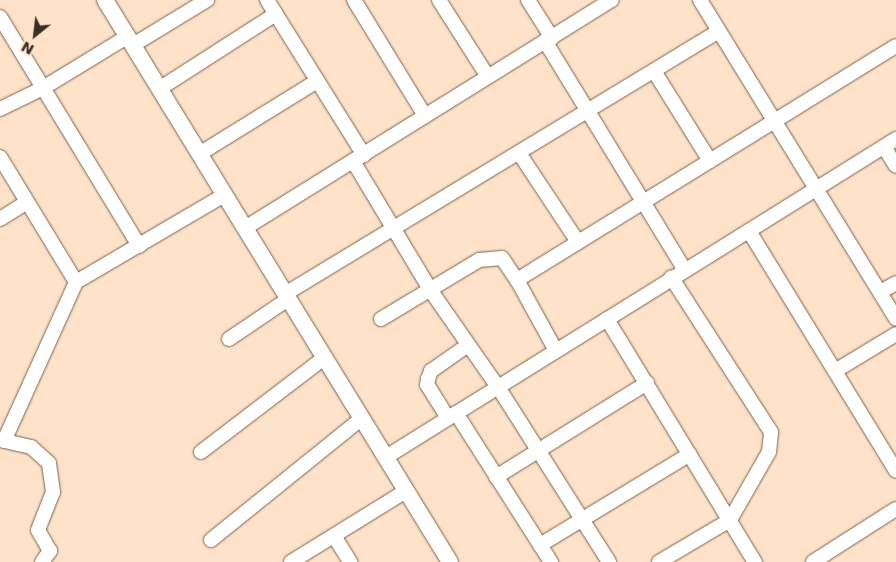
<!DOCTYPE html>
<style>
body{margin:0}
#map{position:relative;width:896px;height:562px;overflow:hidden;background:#fee3ca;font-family:"DejaVu Sans",sans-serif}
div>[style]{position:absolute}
.roads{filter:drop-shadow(0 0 1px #7b634d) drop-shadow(0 0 1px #7b634d)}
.minor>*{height:14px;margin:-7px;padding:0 7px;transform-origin:7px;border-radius:7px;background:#fff}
.tertiary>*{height:16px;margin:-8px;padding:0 8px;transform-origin:8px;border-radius:8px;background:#fff}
span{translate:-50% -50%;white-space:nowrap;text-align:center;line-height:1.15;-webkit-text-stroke:4.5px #fee3ca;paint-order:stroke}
.north{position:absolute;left:10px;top:10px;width:50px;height:50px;-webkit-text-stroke:4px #fee3ca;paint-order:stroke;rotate:209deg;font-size:14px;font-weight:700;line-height:20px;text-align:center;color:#382e24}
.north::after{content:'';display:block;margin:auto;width:18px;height:22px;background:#382e24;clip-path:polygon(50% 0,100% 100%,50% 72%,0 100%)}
</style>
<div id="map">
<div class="roads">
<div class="minor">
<div style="left:267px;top:0;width:183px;rotate:58deg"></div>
<div style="left:354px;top:0;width:136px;rotate:58.5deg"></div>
<div style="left:439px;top:0;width:91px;rotate:57.5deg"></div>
<div style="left:528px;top:0;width:45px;rotate:57.7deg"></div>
<div style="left:700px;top:0;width:374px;rotate:58.4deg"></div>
<div style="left:0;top:17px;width:268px;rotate:58.7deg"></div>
<div style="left:545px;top:41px;width:267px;rotate:58.6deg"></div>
<div style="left:133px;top:45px;width:87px;rotate:-31.3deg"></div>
<div style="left:654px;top:71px;width:106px;rotate:58.1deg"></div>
<div style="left:159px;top:89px;width:139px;rotate:-32.7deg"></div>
<div style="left:0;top:109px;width:48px;rotate:-26deg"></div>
<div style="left:43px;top:88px;width:98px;rotate:-31.3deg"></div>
<div style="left:884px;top:147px;width:22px;rotate:58deg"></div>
<div style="left:519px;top:153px;width:107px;rotate:56.5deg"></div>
<div style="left:199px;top:154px;width:139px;rotate:-31.7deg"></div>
<div style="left:0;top:157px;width:146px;rotate:58.7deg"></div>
<div style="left:353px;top:161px;width:152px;rotate:59deg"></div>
<div style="left:431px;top:291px;width:117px;rotate:55.1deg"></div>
<div style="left:498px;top:387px;width:207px;rotate:57.6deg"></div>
<div style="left:0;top:219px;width:32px;rotate:-32deg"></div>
<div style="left:245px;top:228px;width:432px;rotate:-31.9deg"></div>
<div style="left:749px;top:231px;width:281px;rotate:58.5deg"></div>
<div style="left:517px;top:280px;width:445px;rotate:-31.7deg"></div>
<div style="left:880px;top:292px;width:18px;rotate:-29deg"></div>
<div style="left:285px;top:294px;width:507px;rotate:-31.22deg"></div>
<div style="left:381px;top:319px;width:114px;rotate:-31deg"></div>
<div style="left:479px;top:260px;width:23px;rotate:-5deg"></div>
<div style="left:502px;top:258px;width:27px;rotate:56deg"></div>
<div style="left:517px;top:280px;width:81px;rotate:61.2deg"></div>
<div style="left:607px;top:319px;width:285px;rotate:58.7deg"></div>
<div style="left:229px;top:339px;width:71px;rotate:-34.1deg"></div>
<div style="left:835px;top:371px;width:71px;rotate:-31.2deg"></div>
<div style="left:456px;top:413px;width:177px;rotate:57.5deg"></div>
<div style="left:448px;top:418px;width:39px;rotate:-122deg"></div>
<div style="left:427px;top:385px;width:6px;rotate:-81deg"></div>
<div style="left:428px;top:379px;width:9px;rotate:-69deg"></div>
<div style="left:431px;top:371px;width:45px;rotate:-35.1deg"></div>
<div style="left:201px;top:452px;width:155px;rotate:-37.4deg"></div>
<div style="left:386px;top:457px;width:601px;rotate:-31.94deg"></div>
<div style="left:496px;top:477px;width:178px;rotate:-31.9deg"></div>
<div style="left:334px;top:536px;width:31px;rotate:58deg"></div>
<div style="left:211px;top:540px;width:194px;rotate:-38.9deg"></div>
<div style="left:540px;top:545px;width:175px;rotate:-31.2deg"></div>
<div style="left:42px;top:562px;width:14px;rotate:-54deg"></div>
<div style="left:50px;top:551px;width:24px;rotate:-120deg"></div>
<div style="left:38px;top:530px;width:41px;rotate:-68.5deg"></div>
<div style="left:53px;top:492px;width:29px;rotate:-98deg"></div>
<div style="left:49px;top:463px;width:24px;rotate:-138deg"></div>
<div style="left:31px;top:447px;width:28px;rotate:-167deg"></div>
<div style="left:4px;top:441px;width:175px;rotate:-65.6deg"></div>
<div style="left:76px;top:282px;width:172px;rotate:-30.4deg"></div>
<div style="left:291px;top:562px;width:135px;rotate:-31.7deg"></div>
<div style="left:659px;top:562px;width:82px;rotate:-30.6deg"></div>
<div style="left:730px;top:520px;width:78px;rotate:-60.2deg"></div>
<div style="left:769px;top:452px;width:20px;rotate:-84deg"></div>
<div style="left:771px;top:432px;width:184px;rotate:-122.8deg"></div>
<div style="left:813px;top:562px;width:98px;rotate:-32.6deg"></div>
</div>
<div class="tertiary">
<div style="left:105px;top:0;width:659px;rotate:58.46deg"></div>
</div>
</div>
<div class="north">N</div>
</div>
